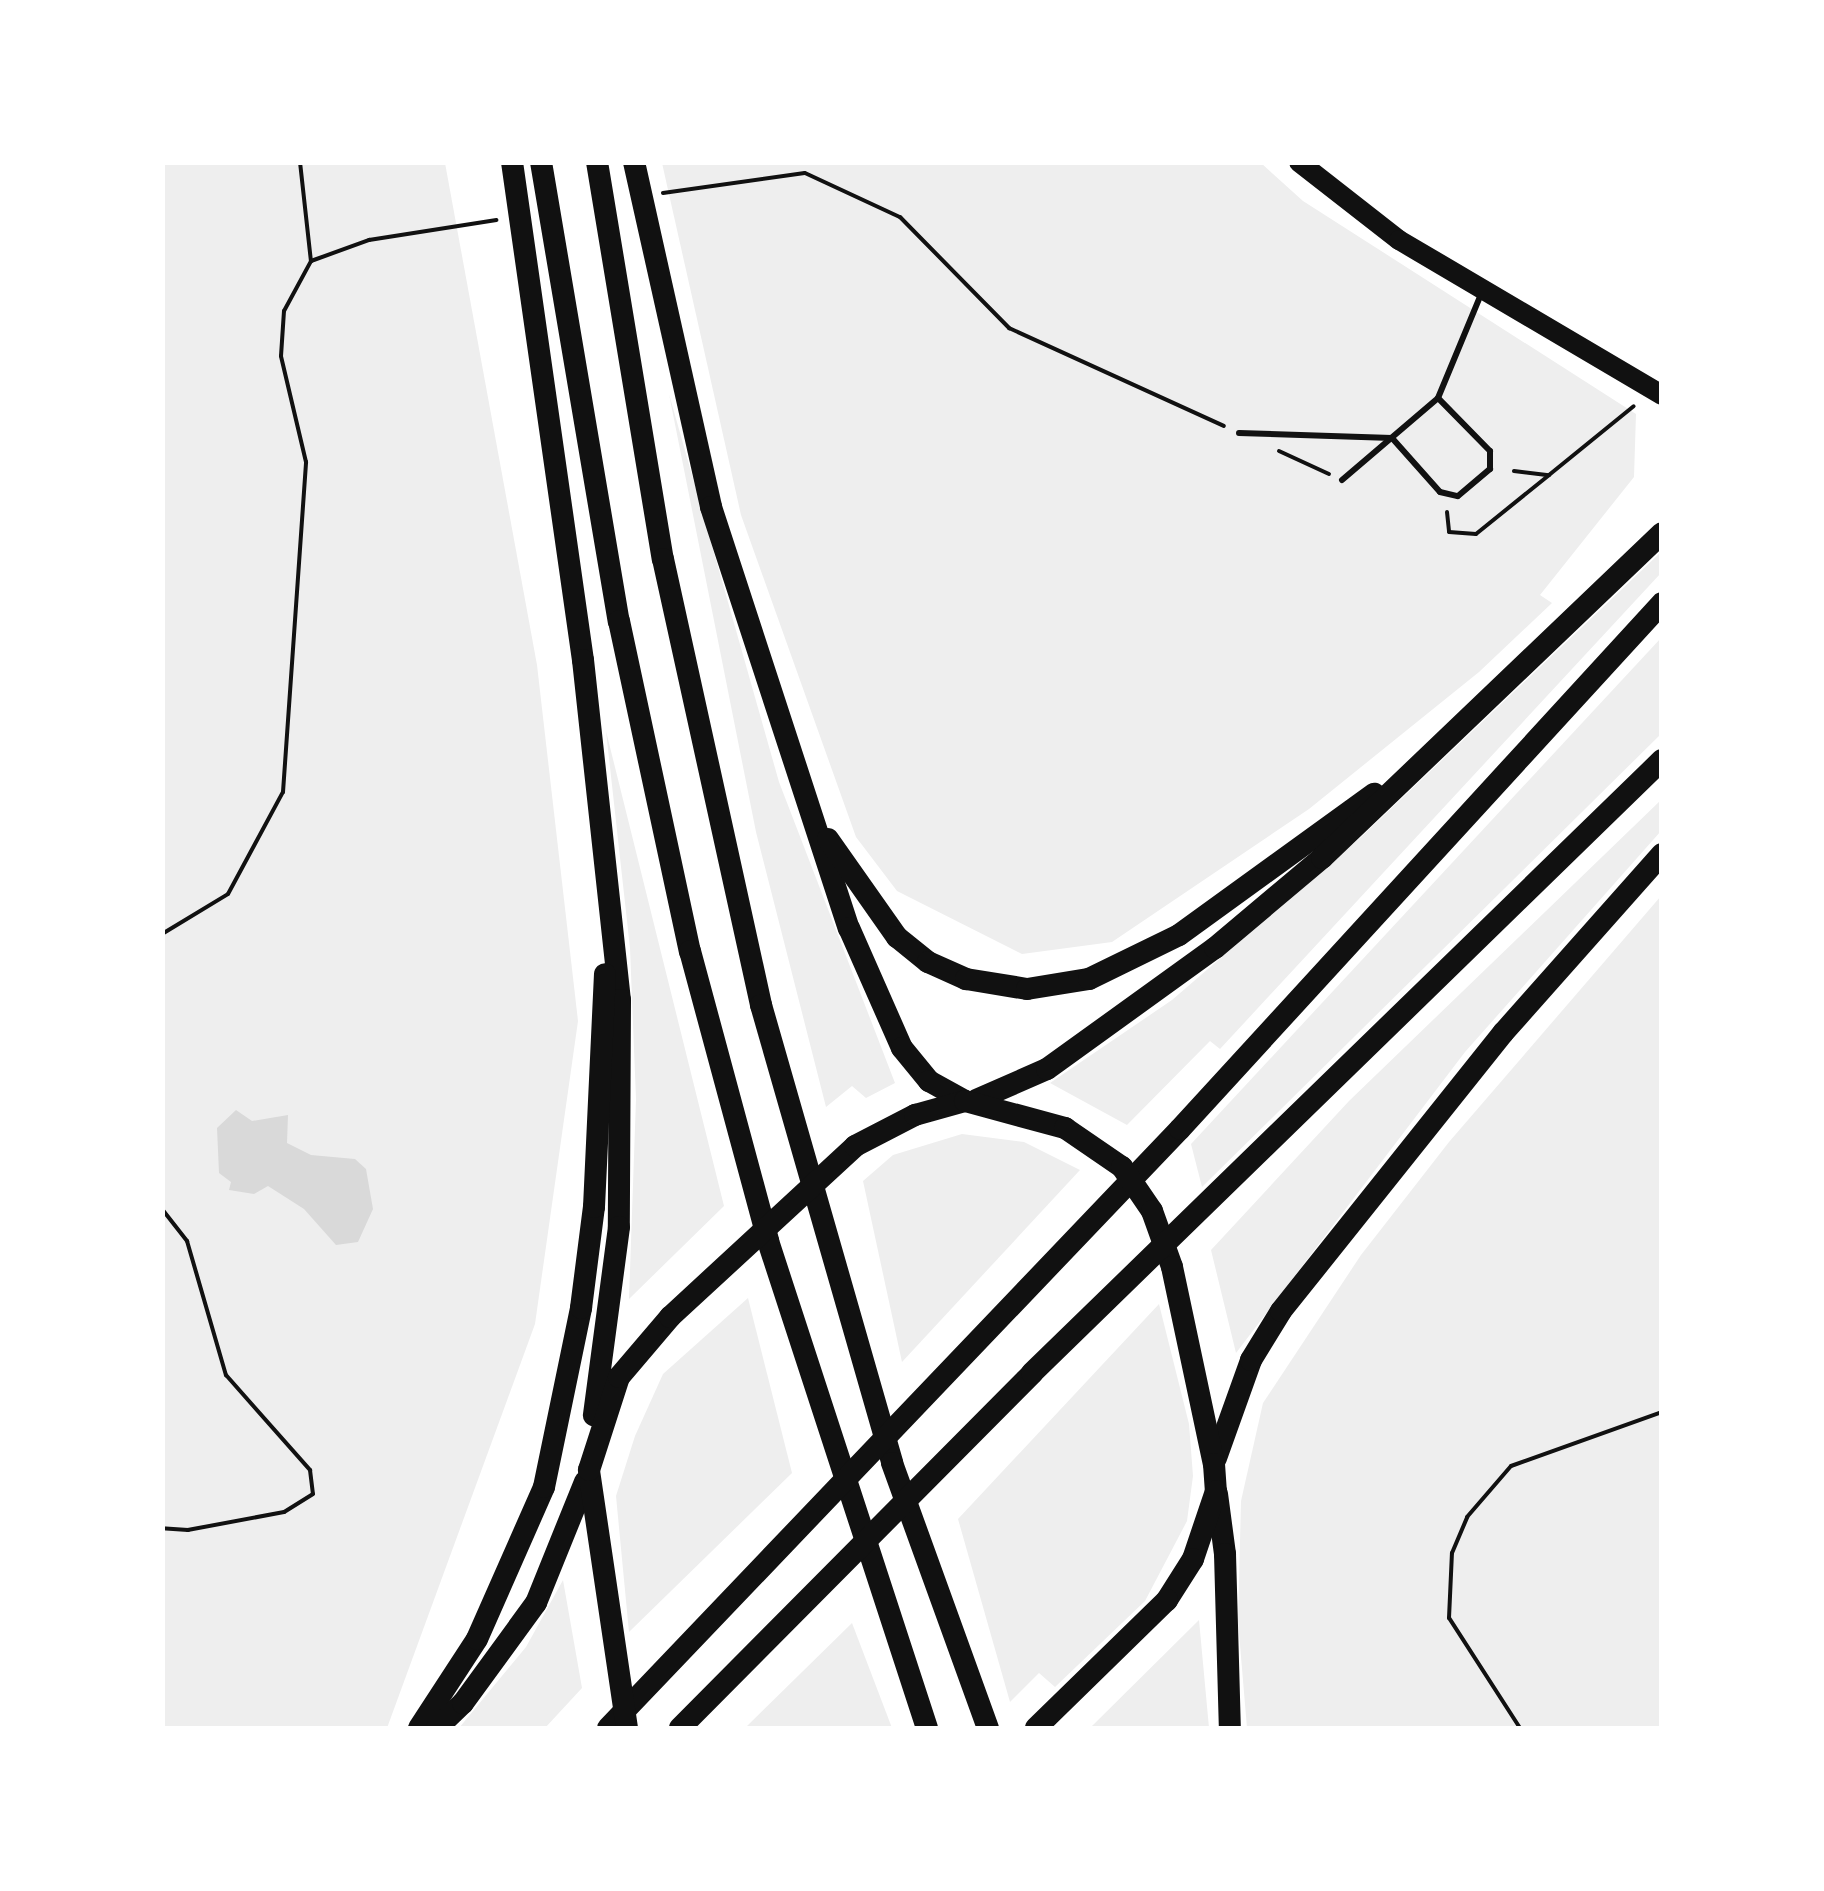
<!DOCTYPE html>
<style>
body{margin:0}
#map{position:relative;width:1824px;height:1891px;overflow:hidden;background:#fff;font-family:"Titillium Web",sans-serif}
div>[style]{position:absolute}
.green>*{inset:0;background:#eee}
.water>*{inset:0;background:#d9d9d9}
.path>*{height:4px;margin:-2px;padding:0 2px;transform-origin:2px;border-radius:2px;background:#111}
.service>*{height:6px;margin:-3px;padding:0 3px;transform-origin:3px;border-radius:3px;background:#111}
.primary>*{height:20px;margin:-10px;padding:0 10px;transform-origin:10px;border-radius:10px;background:#111}
.motorway>*{height:22px;margin:-11px;padding:0 11px;transform-origin:11px;border-radius:11px;background:#111}
span{translate:-50% -50%;white-space:nowrap;text-align:center;line-height:1.15;-webkit-text-stroke:8px #fff;paint-order:stroke}
.frame{position:absolute;inset:0;border:165px solid #fff;pointer-events:none}
</style>
<div id="map">
<div class="green">
<div style="clip-path:polygon(163px 163px,445px 163px,537px 665px,578px 1021px,535px 1324px,387px 1728px,163px 1728px)"></div>
<div style="clip-path:polygon(662px 163px,1261px 163px,1303px 201px,1636px 414px,1634px 477px,1540px 595px,1552px 603px,1479px 672px,1309px 809px,1112px 942px,1022px 954px,897px 891px,856px 837px,741px 515px)"></div>
<div style="clip-path:polygon(669px 394px,779px 782px,895px 1083px,866px 1098px,852px 1086px,826px 1107px,756px 832px)"></div>
<div style="clip-path:polygon(1661px 552px,1661px 573px,1220px 1049px,1210px 1041px,1127px 1125px,1050px 1083px,1172px 1000px,1360px 838px)"></div>
<div style="clip-path:polygon(1661px 638px,1661px 734px,1202px 1187px,1191px 1144px)"></div>
<div style="clip-path:polygon(606px 731px,724px 1206px,629px 1299px,636px 1099px,630px 948px)"></div>
<div style="clip-path:polygon(1661px 800px,1661px 831px,1465px 1052px,1236px 1353px,1211px 1250px,1349px 1101px)"></div>
<div style="clip-path:polygon(1661px 896px,1661px 1728px,1247px 1728px,1238px 1621px,1241px 1501px,1263px 1403px,1361px 1255px,1449px 1142px)"></div>
<div style="clip-path:polygon(962px 1134px,1024px 1142px,1080px 1170px,902px 1362px,863px 1181px,893px 1155px)"></div>
<div style="clip-path:polygon(748px 1298px,792px 1473px,629px 1632px,616px 1496px,635px 1436px,663px 1374px)"></div>
<div style="clip-path:polygon(1159px 1304px,1189px 1424px,1193px 1476px,1187px 1521px,1145px 1601px,1055px 1687px,1039px 1673px,1010px 1702px,958px 1519px)"></div>
<div style="clip-path:polygon(563px 1580px,582px 1688px,545px 1728px,459px 1728px,526px 1647px)"></div>
<div style="clip-path:polygon(1199px 1620px,1209px 1728px,1090px 1728px)"></div>
<div style="clip-path:polygon(852px 1623px,892px 1728px,745px 1728px)"></div>
</div>
<div class="water">
<div style="clip-path:polygon(236px 1110px,252px 1121px,288px 1115px,287px 1143px,311px 1155px,355px 1159px,366px 1169px,373px 1209px,358px 1242px,336px 1245px,304px 1209px,268px 1186px,254px 1194px,229px 1190px,231px 1182px,219px 1173px,217px 1128px)"></div>
</div>
<div class="path">
<div style="left:300px;top:162px;width:100px;rotate:83.7deg"></div>
<div style="left:663px;top:193px;width:143px;rotate:-8deg"></div>
<div style="left:805px;top:173px;width:105px;rotate:24.9deg"></div>
<div style="left:900px;top:217px;width:156px;rotate:45.5deg"></div>
<div style="left:1009px;top:328px;width:236px;rotate:24.5deg"></div>
<div style="left:1279px;top:451px;width:55px;rotate:24.7deg"></div>
<div style="left:1514px;top:471px;width:35px;rotate:7deg"></div>
<div style="left:1549px;top:475px;width:109px;rotate:-39.1deg"></div>
<div style="left:1447px;top:512px;width:20px;rotate:84deg"></div>
<div style="left:1449px;top:532px;width:27px;rotate:4deg"></div>
<div style="left:1476px;top:534px;width:94px;rotate:-38.9deg"></div>
<div style="left:162px;top:934px;width:77px;rotate:-31.2deg"></div>
<div style="left:228px;top:894px;width:116px;rotate:-61.7deg"></div>
<div style="left:283px;top:792px;width:331px;rotate:-86deg"></div>
<div style="left:306px;top:462px;width:109px;rotate:-103.3deg"></div>
<div style="left:281px;top:356px;width:45px;rotate:-86.2deg"></div>
<div style="left:284px;top:311px;width:57px;rotate:-61.6deg"></div>
<div style="left:311px;top:261px;width:62px;rotate:-19.9deg"></div>
<div style="left:369px;top:240px;width:129px;rotate:-8.9deg"></div>
<div style="left:162px;top:1209px;width:41px;rotate:52deg"></div>
<div style="left:187px;top:1241px;width:140px;rotate:73.8deg"></div>
<div style="left:226px;top:1375px;width:127px;rotate:48.5deg"></div>
<div style="left:310px;top:1470px;width:24px;rotate:83deg"></div>
<div style="left:313px;top:1494px;width:34px;rotate:148deg"></div>
<div style="left:284px;top:1512px;width:98px;rotate:169.4deg"></div>
<div style="left:188px;top:1530px;width:26px;rotate:-176deg"></div>
<div style="left:1520px;top:1728px;width:131px;rotate:-122.8deg"></div>
<div style="left:1449px;top:1618px;width:65px;rotate:-87.4deg"></div>
<div style="left:1452px;top:1553px;width:39px;rotate:-67deg"></div>
<div style="left:1467px;top:1517px;width:67px;rotate:-49.2deg"></div>
<div style="left:1511px;top:1466px;width:160px;rotate:-19.7deg"></div>
</div>
<div class="service">
<div style="left:1239px;top:433px;width:153px;rotate:1.9deg"></div>
<div style="left:1392px;top:438px;width:72px;rotate:48.4deg"></div>
<div style="left:1440px;top:492px;width:18px;rotate:13deg"></div>
<div style="left:1458px;top:496px;width:42px;rotate:-40.2deg"></div>
<div style="left:1490px;top:469px;width:18px;rotate:-90deg"></div>
<div style="left:1490px;top:451px;width:74px;rotate:-134.5deg"></div>
<div style="left:1342px;top:480px;width:126px;rotate:-40.5deg"></div>
<div style="left:1438px;top:398px;width:113px;rotate:-67.5deg"></div>
</div>
<div class="primary">
<div style="left:1299px;top:162px;width:127px;rotate:38deg"></div>
<div style="left:1399px;top:240px;width:305px;rotate:30.5deg"></div>
</div>
<div class="motorway">
<div style="left:512px;top:162px;width:503px;rotate:81.89deg"></div>
<div style="left:583px;top:660px;width:342px;rotate:83.8deg"></div>
<div style="left:620px;top:1000px;width:227px;rotate:90.3deg"></div>
<div style="left:619px;top:1227px;width:190px;rotate:97.6deg"></div>
<div style="left:541px;top:162px;width:466px;rotate:80.4deg"></div>
<div style="left:619px;top:621px;width:338px;rotate:77.9deg"></div>
<div style="left:690px;top:951px;width:300px;rotate:74.9deg"></div>
<div style="left:768px;top:1241px;width:512px;rotate:71.92deg"></div>
<div style="left:597px;top:162px;width:402px;rotate:80.6deg"></div>
<div style="left:663px;top:559px;width:457px;rotate:77.6deg"></div>
<div style="left:761px;top:1005px;width:476px;rotate:74deg"></div>
<div style="left:892px;top:1463px;width:282px;rotate:70.1deg"></div>
<div style="left:634px;top:162px;width:353px;rotate:77.4deg"></div>
<div style="left:711px;top:507px;width:443px;rotate:71.9deg"></div>
<div style="left:849px;top:928px;width:131px;rotate:66.2deg"></div>
<div style="left:902px;top:1048px;width:43px;rotate:50.7deg"></div>
<div style="left:929px;top:1081px;width:41px;rotate:29.1deg"></div>
<div style="left:828px;top:839px;width:120px;rotate:54.9deg"></div>
<div style="left:897px;top:937px;width:40px;rotate:39deg"></div>
<div style="left:928px;top:962px;width:42px;rotate:24.1deg"></div>
<div style="left:966px;top:979px;width:62px;rotate:9.3deg"></div>
<div style="left:1027px;top:989px;width:63px;rotate:-9.2deg"></div>
<div style="left:1089px;top:979px;width:100px;rotate:-26.1deg"></div>
<div style="left:1179px;top:935px;width:241px;rotate:-35.9deg"></div>
<div style="left:976px;top:1100px;width:77px;rotate:-23.6deg"></div>
<div style="left:1047px;top:1069px;width:207px;rotate:-35.8deg"></div>
<div style="left:1215px;top:948px;width:140px;rotate:-40.1deg"></div>
<div style="left:1322px;top:858px;width:470px;rotate:-43.7deg"></div>
<div style="left:1216px;top:1458px;width:104px;rotate:-70.3deg"></div>
<div style="left:1251px;top:1360px;width:57px;rotate:-58.5deg"></div>
<div style="left:1281px;top:1311px;width:356px;rotate:-51.4deg"></div>
<div style="left:1503px;top:1033px;width:239px;rotate:-48.4deg"></div>
<div style="left:1217px;top:1494px;width:61px;rotate:82.4deg"></div>
<div style="left:1225px;top:1554px;width:174px;rotate:88.4deg"></div>
<div style="left:419px;top:1728px;width:106px;rotate:-56.9deg"></div>
<div style="left:477px;top:1639px;width:166px;rotate:-66.2deg"></div>
<div style="left:544px;top:1487px;width:183px;rotate:-78.3deg"></div>
<div style="left:581px;top:1308px;width:102px;rotate:-82.7deg"></div>
<div style="left:594px;top:1207px;width:233px;rotate:-87.3deg"></div>
<div style="left:437px;top:1728px;width:36px;rotate:-44deg"></div>
<div style="left:463px;top:1703px;width:124px;rotate:-53.9deg"></div>
<div style="left:536px;top:1603px;width:131px;rotate:-68deg"></div>
<div style="left:608px;top:1728px;width:828px;rotate:-46.32deg"></div>
<div style="left:1180px;top:1129px;width:713px;rotate:-47.5deg"></div>
<div style="left:627px;top:1728px;width:261px;rotate:-98.4deg"></div>
<div style="left:589px;top:1470px;width:98px;rotate:-72.1deg"></div>
<div style="left:619px;top:1377px;width:79px;rotate:-49.6deg"></div>
<div style="left:670px;top:1317px;width:252px;rotate:-42.7deg"></div>
<div style="left:855px;top:1146px;width:68px;rotate:-27.3deg"></div>
<div style="left:915px;top:1115px;width:52px;rotate:-15.6deg"></div>
<div style="left:965px;top:1101px;width:104px;rotate:15.1deg"></div>
<div style="left:1065px;top:1128px;width:69px;rotate:34.4deg"></div>
<div style="left:1122px;top:1167px;width:53px;rotate:55.7deg"></div>
<div style="left:1152px;top:1211px;width:59px;rotate:70.3deg"></div>
<div style="left:1172px;top:1267px;width:201px;rotate:78deg"></div>
<div style="left:1214px;top:1464px;width:27px;rotate:86deg"></div>
<div style="left:1216px;top:1491px;width:72px;rotate:108.7deg"></div>
<div style="left:1193px;top:1559px;width:49px;rotate:122.4deg"></div>
<div style="left:1167px;top:1600px;width:183px;rotate:135.7deg"></div>
<div style="left:680px;top:1728px;width:500px;rotate:-45.2deg"></div>
<div style="left:1032px;top:1373px;width:879px;rotate:-44.22deg"></div>
</div>
<div class="frame"></div>
</div>
